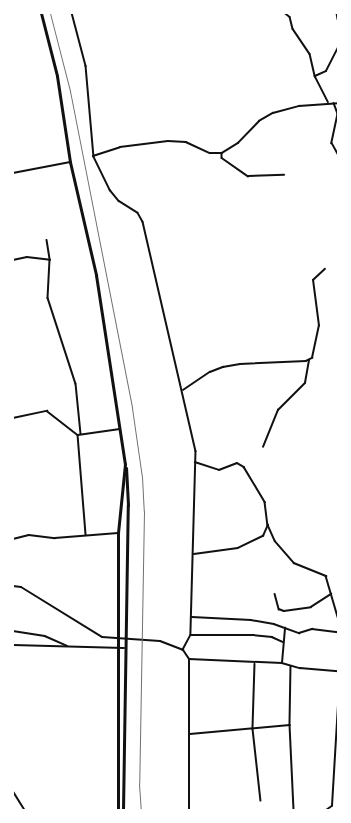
<!DOCTYPE html>
<style>
body{margin:0}
#map{position:relative;width:351px;height:823px;overflow:hidden;background:#fff;font-family:Arial,sans-serif}
div>[style]{position:absolute}
.minor>*{height:1.5px;margin:-0.75px;padding:0 0.75px;transform-origin:0.75px;border-radius:0.75px;background:#111}
.tertiary>*{height:2px;margin:-1px;padding:0 1px;transform-origin:1px;border-radius:1px;background:#111}
.trunk>*{height:3px;margin:-1.5px;padding:0 1.5px;transform-origin:1.5px;border-radius:1.5px;background:#111}
.rail>*{height:1px;margin:-0.5px;padding:0 0.5px;transform-origin:0.5px;border-radius:0.5px;background:#707070}
span{translate:-50% -50%;white-space:nowrap;text-align:center;line-height:1.15;-webkit-text-stroke:3px #fff;paint-order:stroke}
.frame{position:absolute;inset:0;border:14px solid #fff;pointer-events:none}
</style>
<div id="map">
<div class="minor">
<div style="left:72px;top:13px;width:55px;rotate:75.2deg"></div>
<div style="left:86px;top:66px;width:91px;rotate:85deg"></div>
<div style="left:94px;top:157px;width:37px;rotate:64deg"></div>
<div style="left:110px;top:190px;width:14px;rotate:51deg"></div>
<div style="left:119px;top:201px;width:22px;rotate:32deg"></div>
<div style="left:138px;top:213px;width:10px;rotate:61deg"></div>
<div style="left:143px;top:222px;width:235px;rotate:77deg"></div>
<div style="left:196px;top:451px;width:184px;rotate:91.6deg"></div>
<div style="left:191px;top:635px;width:17px;rotate:118deg"></div>
<div style="left:285px;top:13px;width:6px;rotate:39deg"></div>
<div style="left:290px;top:17px;width:12px;rotate:76deg"></div>
<div style="left:293px;top:29px;width:30px;rotate:56deg"></div>
<div style="left:310px;top:54px;width:23px;rotate:77deg"></div>
<div style="left:315px;top:76px;width:29px;rotate:63deg"></div>
<div style="left:337px;top:13px;width:6px;rotate:81deg"></div>
<div style="left:315px;top:76px;width:12px;rotate:-24deg"></div>
<div style="left:326px;top:71px;width:27px;rotate:-63deg"></div>
<div style="left:338px;top:47px;width:11px;rotate:-90deg"></div>
<div style="left:334px;top:103px;width:12px;rotate:70deg"></div>
<div style="left:338px;top:114px;width:30px;rotate:102deg"></div>
<div style="left:332px;top:143px;width:13px;rotate:61deg"></div>
<div style="left:222px;top:153px;width:5px;rotate:90deg"></div>
<div style="left:222px;top:158px;width:32px;rotate:35deg"></div>
<div style="left:248px;top:176px;width:36px;rotate:-2deg"></div>
<div style="left:93px;top:156px;width:28px;rotate:-18deg"></div>
<div style="left:120px;top:147px;width:48px;rotate:-7.1deg"></div>
<div style="left:168px;top:141px;width:18px;rotate:3deg"></div>
<div style="left:186px;top:142px;width:26px;rotate:25deg"></div>
<div style="left:210px;top:153px;width:12px"></div>
<div style="left:222px;top:153px;width:19px;rotate:-32deg"></div>
<div style="left:238px;top:143px;width:30px;rotate:-46deg"></div>
<div style="left:259px;top:121px;width:16px;rotate:-30deg"></div>
<div style="left:273px;top:113px;width:27px;rotate:-15deg"></div>
<div style="left:299px;top:106px;width:39px;rotate:-4deg"></div>
<div style="left:13px;top:173px;width:58px;rotate:-10.9deg"></div>
<div style="left:47px;top:240px;width:20px;rotate:81deg"></div>
<div style="left:50px;top:260px;width:38px;rotate:93deg"></div>
<div style="left:48px;top:298px;width:90px;rotate:72deg"></div>
<div style="left:76px;top:384px;width:50px;rotate:84.3deg"></div>
<div style="left:13px;top:260px;width:14px;rotate:-12deg"></div>
<div style="left:27px;top:257px;width:23px;rotate:7deg"></div>
<div style="left:183px;top:390px;width:32px;rotate:-34deg"></div>
<div style="left:210px;top:372px;width:14px;rotate:-21deg"></div>
<div style="left:223px;top:367px;width:17px;rotate:-10deg"></div>
<div style="left:240px;top:364px;width:66px;rotate:-2.6deg"></div>
<div style="left:306px;top:361px;width:7px;rotate:-27deg"></div>
<div style="left:312px;top:358px;width:33px;rotate:-78deg"></div>
<div style="left:319px;top:326px;width:46px;rotate:-97.4deg"></div>
<div style="left:313px;top:280px;width:16px;rotate:-43deg"></div>
<div style="left:13px;top:418px;width:35px;rotate:-12deg"></div>
<div style="left:47px;top:411px;width:39px;rotate:38deg"></div>
<div style="left:78px;top:435px;width:42px;rotate:-8.1deg"></div>
<div style="left:78px;top:435px;width:100px;rotate:85.4deg"></div>
<div style="left:263px;top:447px;width:40px;rotate:-68deg"></div>
<div style="left:278px;top:410px;width:38px;rotate:-45deg"></div>
<div style="left:305px;top:383px;width:23px;rotate:-80deg"></div>
<div style="left:195px;top:462px;width:25px;rotate:18deg"></div>
<div style="left:219px;top:470px;width:19px;rotate:-21deg"></div>
<div style="left:237px;top:463px;width:8px;rotate:30deg"></div>
<div style="left:244px;top:467px;width:41px;rotate:59deg"></div>
<div style="left:265px;top:502px;width:23px;rotate:83deg"></div>
<div style="left:268px;top:525px;width:17px;rotate:66deg"></div>
<div style="left:275px;top:541px;width:29px;rotate:49deg"></div>
<div style="left:294px;top:563px;width:35px;rotate:22deg"></div>
<div style="left:326px;top:576px;width:43px;rotate:73.7deg"></div>
<div style="left:13px;top:539px;width:16px;rotate:-14deg"></div>
<div style="left:29px;top:535px;width:26px;rotate:7deg"></div>
<div style="left:55px;top:538px;width:63px;rotate:-4.5deg"></div>
<div style="left:194px;top:554px;width:44px;rotate:-7.8deg"></div>
<div style="left:238px;top:548px;width:28px;rotate:-26deg"></div>
<div style="left:263px;top:536px;width:12px;rotate:-66deg"></div>
<div style="left:275px;top:594px;width:16px;rotate:75deg"></div>
<div style="left:279px;top:609px;width:5px;rotate:22deg"></div>
<div style="left:284px;top:611px;width:27px;rotate:-8deg"></div>
<div style="left:311px;top:607px;width:24px;rotate:-33deg"></div>
<div style="left:192px;top:617px;width:59px;rotate:2.9deg"></div>
<div style="left:251px;top:620px;width:23px;rotate:10deg"></div>
<div style="left:274px;top:624px;width:27px;rotate:20deg"></div>
<div style="left:299px;top:633px;width:14px;rotate:-17deg"></div>
<div style="left:312px;top:629px;width:26px;rotate:7deg"></div>
<div style="left:13px;top:631px;width:32px;rotate:9deg"></div>
<div style="left:45px;top:636px;width:24px;rotate:24deg"></div>
<div style="left:191px;top:635px;width:62px"></div>
<div style="left:253px;top:635px;width:19px;rotate:6deg"></div>
<div style="left:272px;top:637px;width:12px;rotate:24deg"></div>
<div style="left:189px;top:659px;width:93px;rotate:2.5deg"></div>
<div style="left:282px;top:663px;width:19px;rotate:16deg"></div>
<div style="left:300px;top:668px;width:38px;rotate:5deg"></div>
<div style="left:282px;top:663px;width:35px;rotate:-85deg"></div>
<div style="left:255px;top:664px;width:65px;rotate:91.8deg"></div>
<div style="left:253px;top:729px;width:72px;rotate:83.7deg"></div>
<div style="left:291px;top:666px;width:59px;rotate:91deg"></div>
<div style="left:290px;top:725px;width:85px;rotate:87.3deg"></div>
<div style="left:190px;top:734px;width:100px;rotate:-5.1deg"></div>
<div style="left:13px;top:791px;width:22px;rotate:58deg"></div>
<div style="left:326px;top:810px;width:7px;rotate:-34deg"></div>
<div style="left:332px;top:806px;width:100px;rotate:-86.6deg"></div>
</div>
<div class="tertiary">
<div style="left:13px;top:586px;width:8px;rotate:7deg"></div>
<div style="left:21px;top:587px;width:95px;rotate:31.7deg"></div>
<div style="left:102px;top:637px;width:58px;rotate:3.9deg"></div>
<div style="left:160px;top:641px;width:25px;rotate:21deg"></div>
<div style="left:183px;top:650px;width:11px;rotate:56deg"></div>
<div style="left:189px;top:659px;width:151px;rotate:90deg"></div>
<div style="left:13px;top:645px;width:111px;rotate:1.5deg"></div>
</div>
<div class="trunk">
<div style="left:41px;top:13px;width:65px;rotate:75.7deg"></div>
<div style="left:57px;top:76px;width:87px;rotate:81.4deg"></div>
<div style="left:70px;top:162px;width:116px;rotate:77deg"></div>
<div style="left:96px;top:275px;width:191px;rotate:81.3deg"></div>
<div style="left:125px;top:464px;width:69px;rotate:95.8deg"></div>
<div style="left:118px;top:533px;width:277px;rotate:90deg"></div>
<div style="left:123px;top:810px;width:305px;rotate:-89.1deg"></div>
<div style="left:128px;top:505px;width:37px;rotate:-93deg"></div>
</div>
<div class="rail">
<div style="left:50px;top:13px;width:81px;rotate:75.6deg"></div>
<div style="left:70px;top:91px;width:323px;rotate:78.9deg"></div>
<div style="left:132px;top:408px;width:70px;rotate:81.8deg"></div>
<div style="left:142px;top:477px;width:34px;rotate:87deg"></div>
<div style="left:144px;top:511px;width:273px;rotate:91deg"></div>
<div style="left:139px;top:784px;width:26px;rotate:86deg"></div>
</div>
<div class="frame"></div>
</div>
